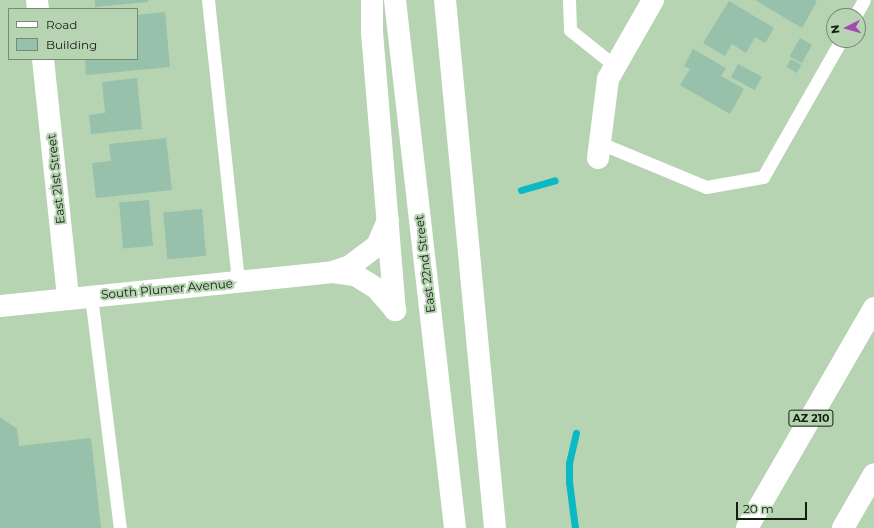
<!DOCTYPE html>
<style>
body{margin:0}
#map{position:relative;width:874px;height:528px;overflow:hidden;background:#b6d3b2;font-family:Montserrat,sans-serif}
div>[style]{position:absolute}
.stream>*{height:7px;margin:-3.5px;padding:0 3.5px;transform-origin:3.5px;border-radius:3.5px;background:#0ab9c3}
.building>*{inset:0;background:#97c1aa;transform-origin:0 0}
.lane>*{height:13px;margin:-6.5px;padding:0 6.5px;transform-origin:6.5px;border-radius:6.5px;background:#fff}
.street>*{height:22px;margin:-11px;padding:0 11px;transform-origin:11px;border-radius:11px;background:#fff}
.primary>*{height:22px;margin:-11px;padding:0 11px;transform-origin:11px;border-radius:11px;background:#fff}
span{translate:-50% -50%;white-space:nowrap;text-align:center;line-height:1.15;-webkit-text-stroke:4px #b6d3b2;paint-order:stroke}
.shield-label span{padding:1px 3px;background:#b6d3b2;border:1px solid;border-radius:3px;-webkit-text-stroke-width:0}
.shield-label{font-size:11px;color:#141e12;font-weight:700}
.street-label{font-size:12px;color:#141e12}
.legend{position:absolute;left:8px;top:8px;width:130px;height:52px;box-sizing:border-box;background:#b6d3b2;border:1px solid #758b72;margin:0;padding:5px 7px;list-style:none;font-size:12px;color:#141e12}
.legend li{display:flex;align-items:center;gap:8px;height:20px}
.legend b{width:20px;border:1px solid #758b72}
.north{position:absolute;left:826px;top:8px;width:40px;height:40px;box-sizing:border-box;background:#b6d3b2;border:1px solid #758b72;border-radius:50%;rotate:264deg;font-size:11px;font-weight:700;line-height:16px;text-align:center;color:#141e12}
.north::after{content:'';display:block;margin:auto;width:14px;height:18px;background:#a549b4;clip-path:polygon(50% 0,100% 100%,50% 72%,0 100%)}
.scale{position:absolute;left:736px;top:502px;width:71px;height:18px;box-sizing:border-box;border:2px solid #141e12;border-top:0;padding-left:5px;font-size:12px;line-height:14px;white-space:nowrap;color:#141e12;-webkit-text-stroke:3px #b6d3b2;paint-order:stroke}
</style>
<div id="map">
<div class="stream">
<div style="left:521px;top:190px;width:35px;rotate:-16deg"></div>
<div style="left:575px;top:528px;width:46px;rotate:-97.4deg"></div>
<div style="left:569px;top:482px;width:19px;rotate:-90deg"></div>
<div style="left:569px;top:463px;width:31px;rotate:-77deg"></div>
</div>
<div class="building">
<div style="clip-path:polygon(95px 0,148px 0,148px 2px,95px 7px)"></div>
<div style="clip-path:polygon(755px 0,815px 0,817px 1px,802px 28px)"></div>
<div style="clip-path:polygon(729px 1px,774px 28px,765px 43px,755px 37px,746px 53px,732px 44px,725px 56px,703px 43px)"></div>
<div style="clip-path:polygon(165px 12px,170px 67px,86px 75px,85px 59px,137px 59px,137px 15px)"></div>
<div style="left:800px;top:38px;width:14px;height:21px;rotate:30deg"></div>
<div style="clip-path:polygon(693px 49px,726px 68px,721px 76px,744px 89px,730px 114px,680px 85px,690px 69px,684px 66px)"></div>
<div style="left:791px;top:59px;width:12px;height:9px;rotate:31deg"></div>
<div style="left:738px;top:64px;width:27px;height:15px;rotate:28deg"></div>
<div style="clip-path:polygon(137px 78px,142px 129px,91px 134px,89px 115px,105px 113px,102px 82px)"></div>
<div style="clip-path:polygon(166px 138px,172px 190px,96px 198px,92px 163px,111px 161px,109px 144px)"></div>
<div style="left:149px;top:200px;width:46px;height:30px;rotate:85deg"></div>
<div style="left:202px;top:209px;width:47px;height:39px;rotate:85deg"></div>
<div style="clip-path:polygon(0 417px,17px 429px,19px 446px,91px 438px,101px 528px,0 528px)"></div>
</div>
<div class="lane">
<div style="left:208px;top:0;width:284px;rotate:83.9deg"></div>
<div style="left:569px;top:0;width:30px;rotate:88deg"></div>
<div style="left:570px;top:30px;width:58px;rotate:38.7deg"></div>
<div style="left:855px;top:16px;width:18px;rotate:-61deg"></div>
<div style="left:600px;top:143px;width:115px;rotate:22.5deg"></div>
<div style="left:706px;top:187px;width:58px;rotate:-10deg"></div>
<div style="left:763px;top:177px;width:158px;rotate:-60.3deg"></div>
<div style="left:91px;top:296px;width:234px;rotate:82.9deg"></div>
</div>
<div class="street">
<div style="left:37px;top:0;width:9px;rotate:84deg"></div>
<div style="left:43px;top:59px;width:240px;rotate:84deg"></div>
<div style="left:598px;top:158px;width:80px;rotate:-82.8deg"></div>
<div style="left:608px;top:79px;width:91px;rotate:-60.3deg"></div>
<div style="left:333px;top:272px;width:18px;rotate:-19deg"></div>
<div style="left:350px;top:266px;width:34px;rotate:-37deg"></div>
<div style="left:377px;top:246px;width:28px;rotate:-67deg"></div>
<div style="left:0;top:306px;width:335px;rotate:-5.8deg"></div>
<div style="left:333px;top:272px;width:22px;rotate:8deg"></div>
<div style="left:355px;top:275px;width:26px;rotate:32deg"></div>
<div style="left:377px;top:289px;width:28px;rotate:49deg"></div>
</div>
<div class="primary">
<div style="left:372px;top:0;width:32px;rotate:90deg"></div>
<div style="left:372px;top:32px;width:279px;rotate:85.3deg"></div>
<div style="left:395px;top:0;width:531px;rotate:83.52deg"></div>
<div style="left:445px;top:0;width:530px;rotate:84.59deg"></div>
<div style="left:747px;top:528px;width:254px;rotate:-60deg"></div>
<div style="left:843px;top:528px;width:62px;rotate:-60.1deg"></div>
</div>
<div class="shield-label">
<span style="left:811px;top:418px">AZ 210</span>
</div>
<div class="street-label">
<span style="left:56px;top:179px;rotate:-96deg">East 21st Street</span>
<span style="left:425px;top:264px;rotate:-97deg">East 22nd Street</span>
<span style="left:167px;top:289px;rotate:-5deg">South Plumer Avenue</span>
</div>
<ul class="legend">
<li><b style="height:5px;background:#fff"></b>Road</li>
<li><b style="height:11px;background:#97c1aa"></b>Building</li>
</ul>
<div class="north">N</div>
<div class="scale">20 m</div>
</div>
